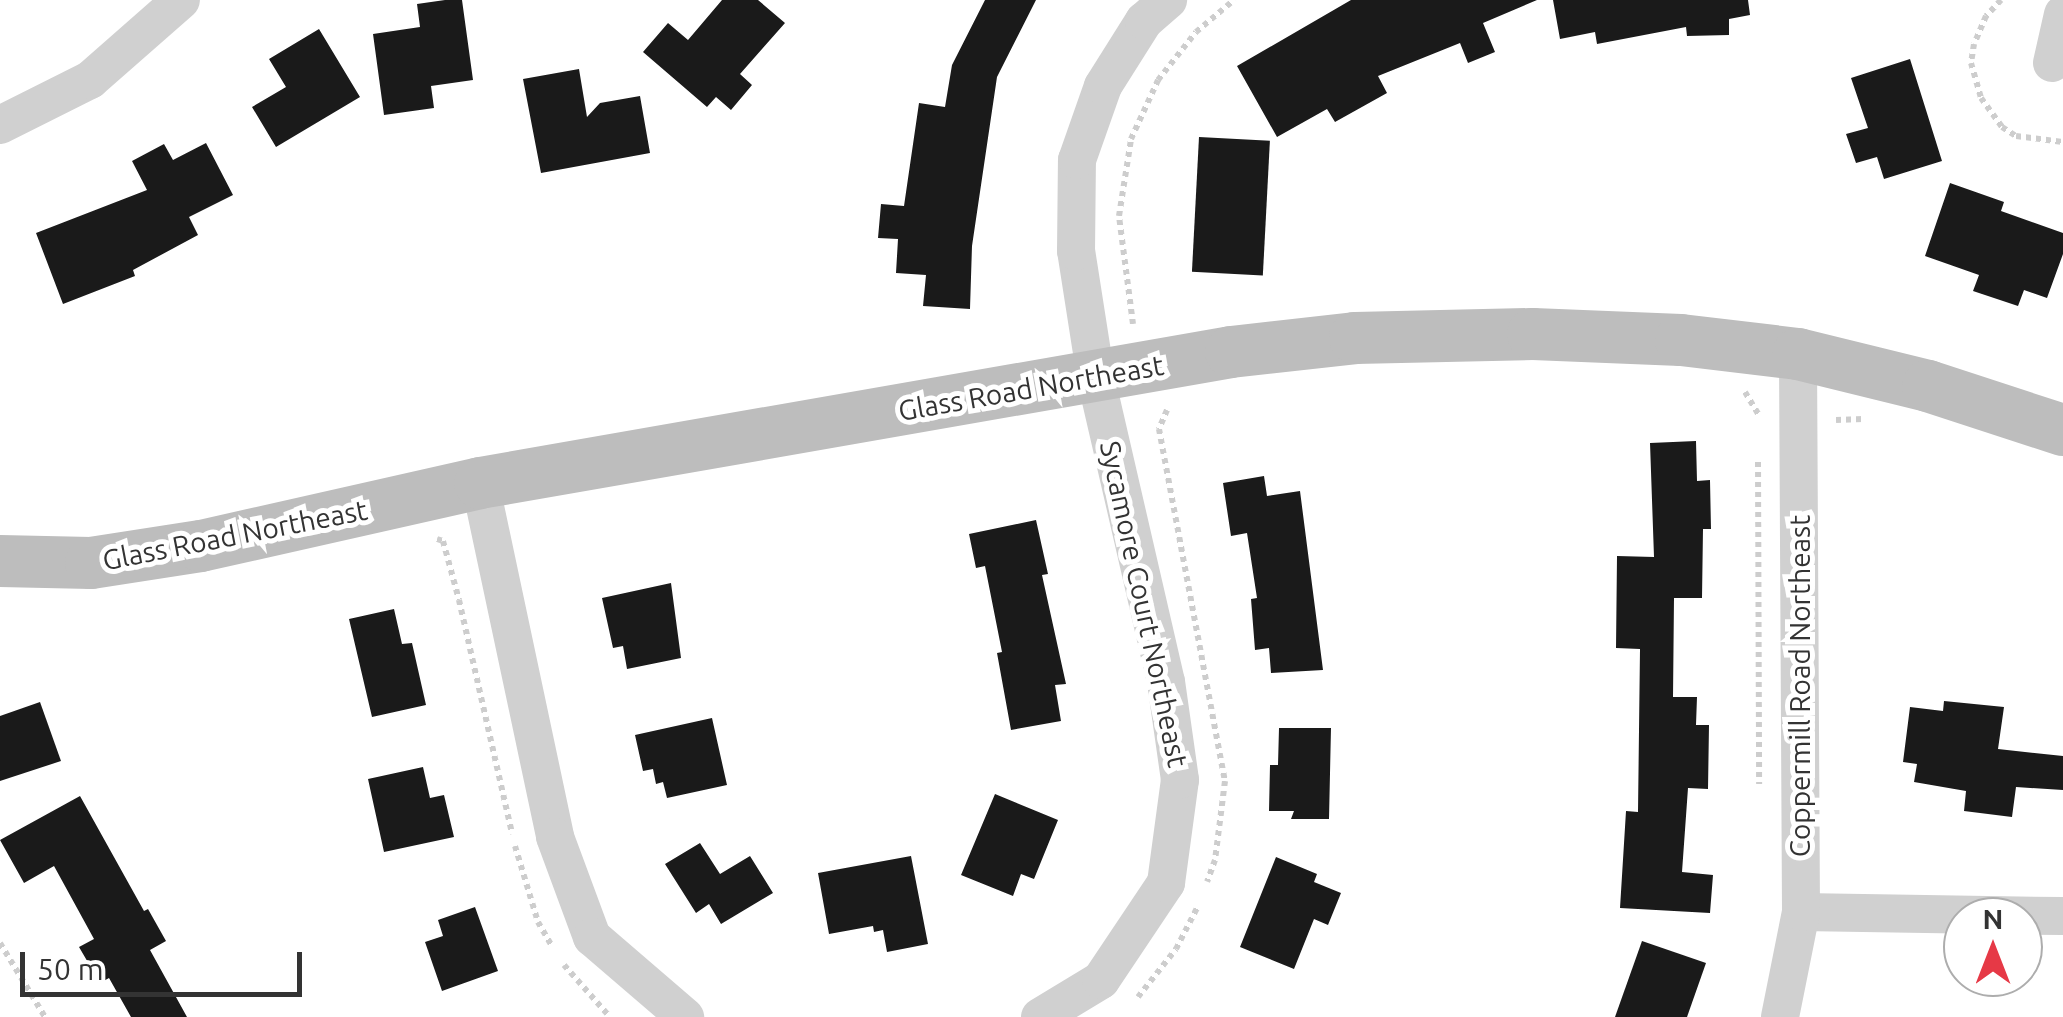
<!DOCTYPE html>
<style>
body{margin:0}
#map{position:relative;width:2063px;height:1017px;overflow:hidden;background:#fff;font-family:Ubuntu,sans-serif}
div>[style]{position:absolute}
.building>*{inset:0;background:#1a1a1a;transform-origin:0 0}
.path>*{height:6px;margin-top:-3px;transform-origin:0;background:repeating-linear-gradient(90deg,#cdcdcd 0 5px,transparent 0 10px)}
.street>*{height:38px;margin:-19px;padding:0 19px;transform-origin:19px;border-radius:19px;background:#d0d0d0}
.secondary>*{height:52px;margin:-26px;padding:0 26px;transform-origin:26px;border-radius:26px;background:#bdbdbd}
span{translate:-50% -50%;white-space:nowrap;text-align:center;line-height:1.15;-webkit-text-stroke:10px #fff;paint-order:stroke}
.street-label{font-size:28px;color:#333}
.north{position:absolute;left:1943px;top:897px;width:100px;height:100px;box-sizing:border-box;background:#fff;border:2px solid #adadad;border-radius:50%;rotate:0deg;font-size:28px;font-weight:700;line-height:40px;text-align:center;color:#333}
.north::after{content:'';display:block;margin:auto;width:35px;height:45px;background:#e63946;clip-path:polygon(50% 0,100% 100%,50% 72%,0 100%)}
.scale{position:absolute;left:20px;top:952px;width:282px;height:45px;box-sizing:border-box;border:5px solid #333;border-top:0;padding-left:12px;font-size:30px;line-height:35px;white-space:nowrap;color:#333;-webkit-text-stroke:8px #fff;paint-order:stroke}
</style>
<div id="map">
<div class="building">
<div style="clip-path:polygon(445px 0,462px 0,473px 80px,431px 86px,434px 108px,384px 115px,373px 34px,420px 27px,417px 4px)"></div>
<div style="clip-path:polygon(722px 0,758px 0,785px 23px,740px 74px,752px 85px,731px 110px,716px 97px,707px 107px,643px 52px,668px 23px,688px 40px)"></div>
<div style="clip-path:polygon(985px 0,1036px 0,997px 77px,972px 246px,970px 309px,923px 306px,926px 275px,896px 273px,898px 239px,878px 238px,881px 204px,904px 206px,919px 103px,945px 107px,952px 65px)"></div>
<div style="clip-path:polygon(1351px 0,1537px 0,1483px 23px,1495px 52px,1468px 63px,1460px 43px,1378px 76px,1387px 93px,1335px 122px,1327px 109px,1277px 137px,1237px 66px)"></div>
<div style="clip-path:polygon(1553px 0,1748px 0,1750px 15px,1729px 19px,1729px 35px,1687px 36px,1686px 27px,1597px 44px,1595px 32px,1560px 39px)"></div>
<div style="clip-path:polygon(319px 29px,360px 97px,276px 147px,252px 107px,286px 87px,269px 59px)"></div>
<div style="clip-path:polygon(1910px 59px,1942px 161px,1884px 179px,1877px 157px,1856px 163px,1846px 134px,1868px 128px,1851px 78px)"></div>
<div style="clip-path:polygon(579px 69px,587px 117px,600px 103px,640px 96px,650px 153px,541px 173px,523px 79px)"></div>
<div style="left:1199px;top:137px;width:71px;height:135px;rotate:3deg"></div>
<div style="clip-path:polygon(206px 143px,233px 195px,189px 217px,198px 235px,133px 270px,135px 276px,63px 304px,36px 233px,147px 190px,132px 161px,164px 144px,173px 160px)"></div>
<div style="clip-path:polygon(1950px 183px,2004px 202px,2001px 211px,2063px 233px,2063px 254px,2047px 298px,2024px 290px,2018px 306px,1973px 291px,1979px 275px,1925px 256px)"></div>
<div style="clip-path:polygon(1696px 441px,1697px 481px,1710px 480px,1711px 529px,1703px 529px,1702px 598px,1674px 598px,1673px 697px,1697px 697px,1696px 725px,1709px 725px,1708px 789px,1688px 788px,1682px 872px,1713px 875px,1710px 913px,1620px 908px,1626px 811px,1638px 812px,1640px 649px,1616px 648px,1617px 556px,1654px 557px,1650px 443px)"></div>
<div style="clip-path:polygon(1264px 476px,1267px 496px,1300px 491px,1323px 670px,1271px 673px,1269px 648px,1255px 650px,1251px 599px,1257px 598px,1247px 533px,1231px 536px,1223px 483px)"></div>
<div style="clip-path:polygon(1036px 520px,1048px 574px,1042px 575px,1066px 684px,1055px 685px,1061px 721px,1011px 730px,997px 653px,1002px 652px,985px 566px,976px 568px,969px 534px)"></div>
<div style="clip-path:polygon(671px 583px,681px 658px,627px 669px,623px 646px,613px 648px,602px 598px)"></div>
<div style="clip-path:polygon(394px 609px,402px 644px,412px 643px,426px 705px,372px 717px,349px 619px)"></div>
<div style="clip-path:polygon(1944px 701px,2004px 707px,1998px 749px,2063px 756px,2063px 790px,2016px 787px,2012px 817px,1964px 811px,1966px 791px,1914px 782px,1917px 764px,1903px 762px,1910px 707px,1943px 711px)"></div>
<div style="clip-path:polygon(40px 702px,61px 761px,0 781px,0 716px)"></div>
<div style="clip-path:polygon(712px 718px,727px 785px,667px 798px,663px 782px,656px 784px,653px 769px,643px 771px,635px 735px)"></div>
<div style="clip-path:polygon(1279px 728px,1331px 728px,1329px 819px,1291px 819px,1294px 811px,1269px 811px,1270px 765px,1278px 765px)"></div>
<div style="clip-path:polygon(423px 767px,430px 798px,444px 795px,454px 837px,384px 852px,368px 779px)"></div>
<div style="clip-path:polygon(995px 794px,1058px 820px,1034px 879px,1021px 874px,1013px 896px,961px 875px)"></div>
<div style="clip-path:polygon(80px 796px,144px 911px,148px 909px,166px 941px,150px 950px,187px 1017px,131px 1017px,109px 978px,100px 983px,79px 947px,94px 939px,54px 866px,24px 883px,0 840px)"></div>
<div style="clip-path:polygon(700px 843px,720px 874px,750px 856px,773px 893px,721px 924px,709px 904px,696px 913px,665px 864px)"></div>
<div style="clip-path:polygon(911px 856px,928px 944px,887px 952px,883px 930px,874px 932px,873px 926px,829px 934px,818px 873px)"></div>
<div style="clip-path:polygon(1276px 857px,1317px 874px,1314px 882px,1341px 893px,1328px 925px,1314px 919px,1294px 969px,1240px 947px)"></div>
<div style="clip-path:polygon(475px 907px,498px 971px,442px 991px,425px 942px,443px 936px,438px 920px)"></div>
<div style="clip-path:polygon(1642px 941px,1706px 963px,1687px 1017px,1615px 1017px)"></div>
</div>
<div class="path">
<div style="left:2001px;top:0;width:22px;rotate:133deg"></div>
<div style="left:1986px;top:16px;width:30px;rotate:113deg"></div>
<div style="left:1974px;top:44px;width:19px;rotate:99deg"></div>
<div style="left:1971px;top:63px;width:36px;rotate:74deg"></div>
<div style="left:1981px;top:98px;width:36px;rotate:54deg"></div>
<div style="left:2002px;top:127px;width:17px;rotate:33deg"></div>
<div style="left:2016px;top:136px;width:47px;rotate:7.3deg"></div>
<div style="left:1133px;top:324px;width:109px;rotate:-97.4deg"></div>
<div style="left:1119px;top:216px;width:78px;rotate:-81.1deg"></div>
<div style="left:1131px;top:139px;width:65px;rotate:-65.4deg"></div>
<div style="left:1158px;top:80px;width:61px;rotate:-51.6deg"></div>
<div style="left:1196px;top:32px;width:50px;rotate:-40.1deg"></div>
<div style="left:1745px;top:392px;width:27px;rotate:59deg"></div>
<div style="left:1167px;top:410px;width:21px;rotate:113deg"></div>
<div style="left:1159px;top:429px;width:358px;rotate:79.4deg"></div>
<div style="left:1225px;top:781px;width:80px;rotate:97.2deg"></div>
<div style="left:1215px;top:860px;width:23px;rotate:110deg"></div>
<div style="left:1836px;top:420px;width:27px;rotate:-2deg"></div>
<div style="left:1758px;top:462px;width:322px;rotate:89.8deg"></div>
<div style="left:437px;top:539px;width:6px;rotate:18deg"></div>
<div style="left:443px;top:541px;width:61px;rotate:74.8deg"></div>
<div style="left:459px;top:600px;width:240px;rotate:77.2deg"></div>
<div style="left:515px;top:846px;width:79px;rotate:73.2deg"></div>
<div style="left:538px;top:922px;width:28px;rotate:60deg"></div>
<div style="left:0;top:943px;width:87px;rotate:58.7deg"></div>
<div style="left:564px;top:965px;width:69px;rotate:48.5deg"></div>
<div style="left:1138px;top:997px;width:61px;rotate:-51.6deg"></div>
<div style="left:1176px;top:949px;width:46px;rotate:-62.9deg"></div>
</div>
<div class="street">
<div style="left:2052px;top:63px;width:50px;rotate:-77.3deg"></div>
<div style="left:0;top:125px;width:101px;rotate:-26.6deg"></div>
<div style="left:90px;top:80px;width:121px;rotate:-41.3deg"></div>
<div style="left:480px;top:483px;width:362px;rotate:78deg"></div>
<div style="left:555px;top:837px;width:107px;rotate:69.7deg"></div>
<div style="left:592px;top:937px;width:123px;rotate:40.7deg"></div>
<div style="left:1801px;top:912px;width:262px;rotate:0.9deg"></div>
<div style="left:1040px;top:1017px;width:71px;rotate:-31.2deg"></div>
<div style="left:1101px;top:980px;width:117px;rotate:-56.2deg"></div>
<div style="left:1166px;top:883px;width:104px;rotate:-82.3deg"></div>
<div style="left:1180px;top:780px;width:99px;rotate:-98.1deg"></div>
<div style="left:1166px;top:682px;width:312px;rotate:-103deg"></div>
<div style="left:1096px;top:378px;width:129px;rotate:-98.9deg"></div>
<div style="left:1076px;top:251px;width:91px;rotate:-89.4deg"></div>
<div style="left:1077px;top:160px;width:78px;rotate:-70.6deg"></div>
<div style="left:1103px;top:86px;width:77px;rotate:-57.8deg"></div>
<div style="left:1144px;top:21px;width:32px;rotate:-41deg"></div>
<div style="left:1780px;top:1017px;width:107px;rotate:-78.7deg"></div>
<div style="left:1801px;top:912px;width:558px;rotate:-90.31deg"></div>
</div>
<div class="secondary">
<div style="left:0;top:561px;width:91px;rotate:1.3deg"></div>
<div style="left:91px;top:563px;width:111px;rotate:-8.8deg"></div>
<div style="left:201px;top:546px;width:286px;rotate:-12.7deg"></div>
<div style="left:480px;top:483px;width:762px;rotate:-9.89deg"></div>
<div style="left:1231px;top:352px;width:125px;rotate:-6.4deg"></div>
<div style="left:1355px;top:338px;width:178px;rotate:-1.3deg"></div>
<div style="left:1533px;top:334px;width:148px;rotate:2.3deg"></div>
<div style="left:1681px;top:340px;width:118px;rotate:6.8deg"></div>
<div style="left:1798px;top:354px;width:134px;rotate:13.8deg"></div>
<div style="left:1928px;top:386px;width:142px;rotate:18.1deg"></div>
</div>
<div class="street-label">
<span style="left:1031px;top:388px;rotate:-10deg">Glass Road Northeast</span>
<span style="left:235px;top:535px;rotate:-11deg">Glass Road Northeast</span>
<span style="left:1144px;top:604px;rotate:78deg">Sycamore Court Northeast</span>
<span style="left:1800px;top:686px;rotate:-90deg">Coppermill Road Northeast</span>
</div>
<div class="north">N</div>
<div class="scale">50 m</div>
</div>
